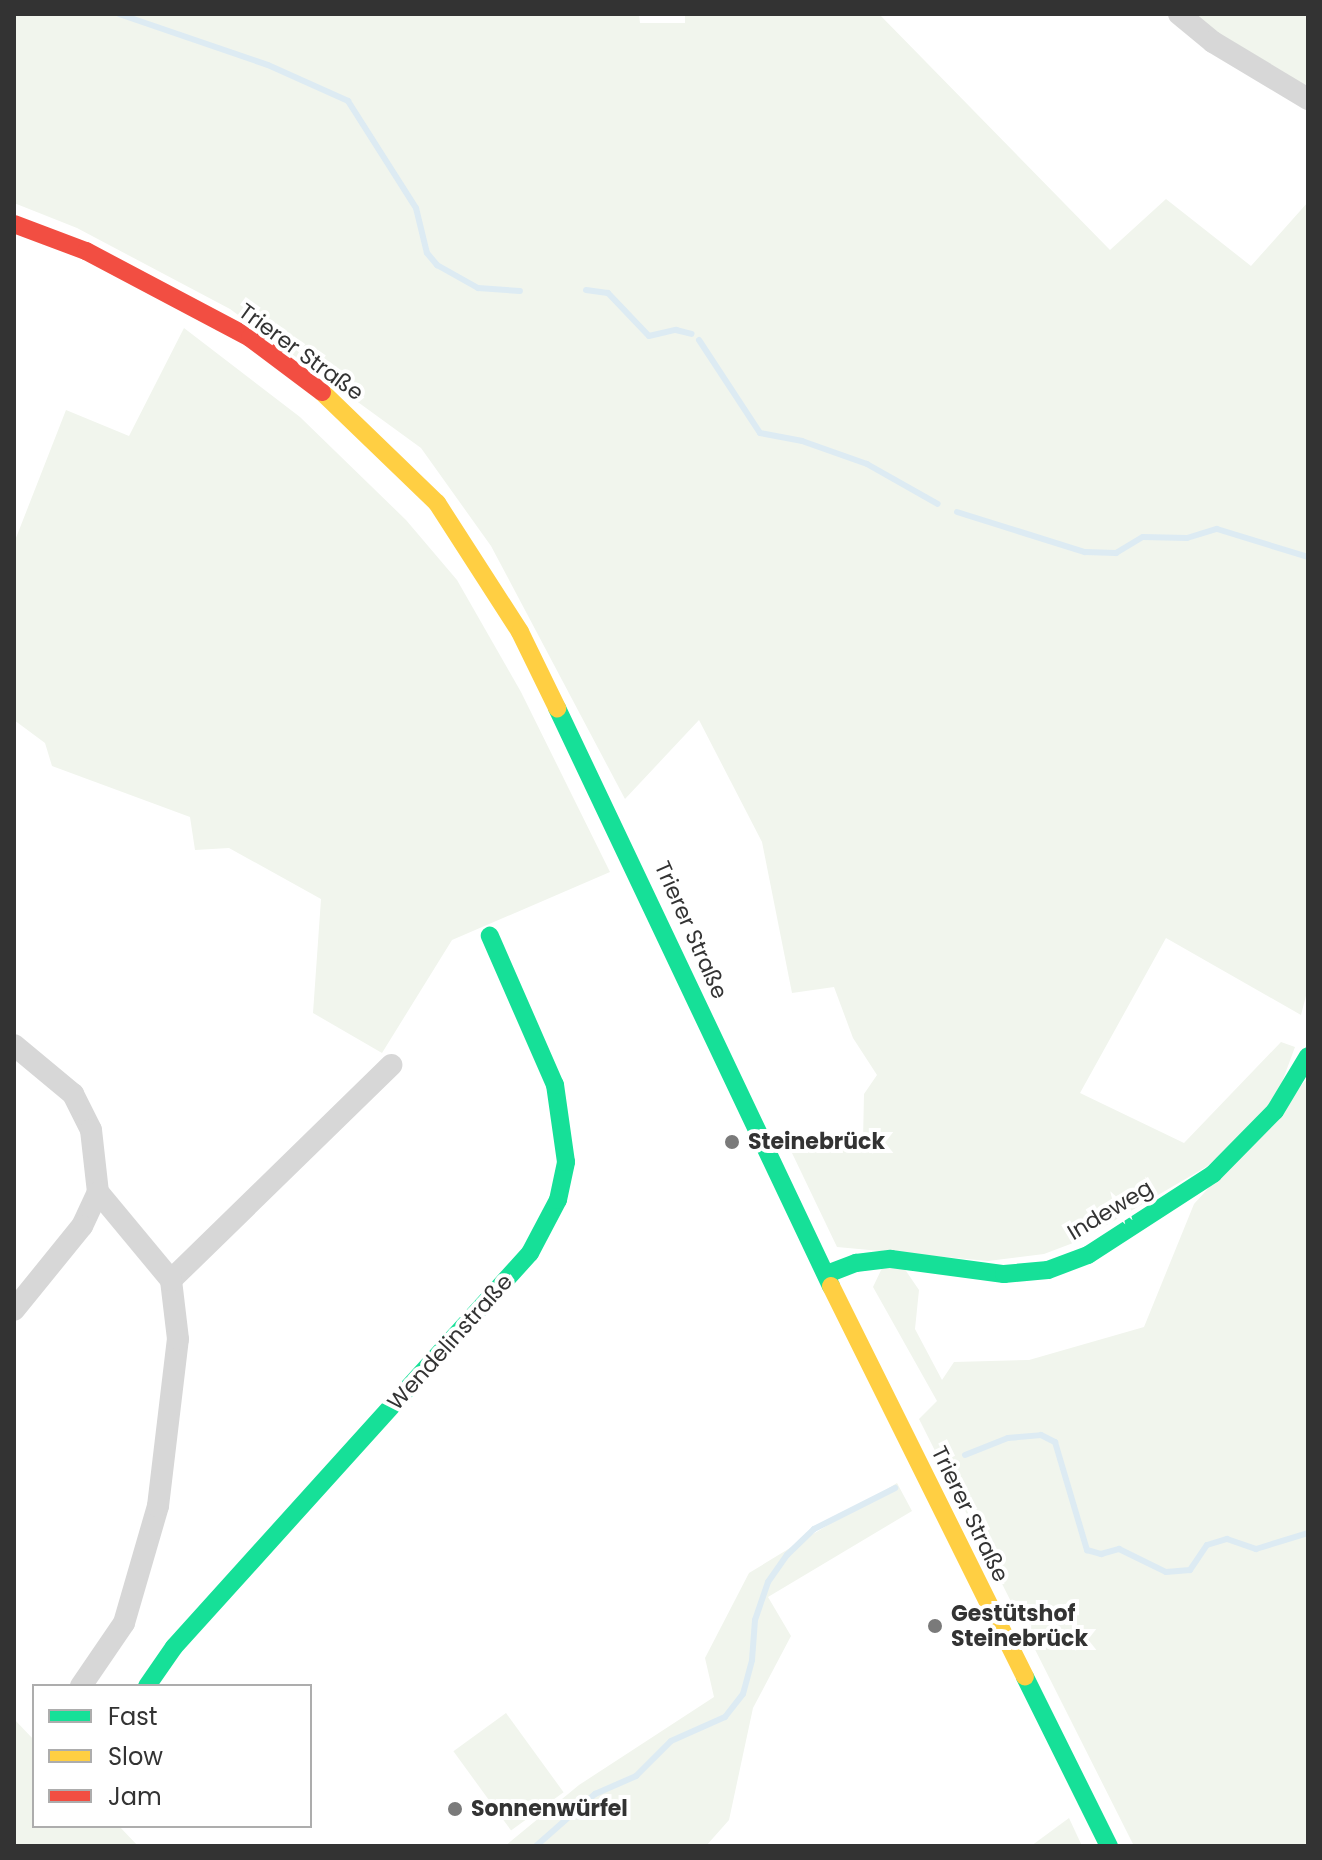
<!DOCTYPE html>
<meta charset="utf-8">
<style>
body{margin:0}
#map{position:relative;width:1322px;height:1860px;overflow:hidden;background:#fff;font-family:Poppins,sans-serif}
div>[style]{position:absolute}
.green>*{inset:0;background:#f1f5ed;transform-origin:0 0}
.stream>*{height:6px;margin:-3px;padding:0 3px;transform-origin:3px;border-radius:3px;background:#ddebf3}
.street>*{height:22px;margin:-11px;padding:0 11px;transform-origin:11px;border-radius:11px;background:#d7d7d7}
.fast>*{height:18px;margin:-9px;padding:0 9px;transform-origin:9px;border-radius:9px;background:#16e098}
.slow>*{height:18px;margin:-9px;padding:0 9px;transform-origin:9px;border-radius:9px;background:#ffcf43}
.jam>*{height:18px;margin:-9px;padding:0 9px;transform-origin:9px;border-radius:9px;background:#f24e42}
.dots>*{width:22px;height:22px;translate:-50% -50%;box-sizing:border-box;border:4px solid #fff;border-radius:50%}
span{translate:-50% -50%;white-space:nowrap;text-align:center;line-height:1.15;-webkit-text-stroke:8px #fff;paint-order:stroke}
.street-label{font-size:22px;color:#333}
.poi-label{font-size:22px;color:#333;font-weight:700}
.left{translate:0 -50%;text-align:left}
.frame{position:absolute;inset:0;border:16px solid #333;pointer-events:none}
.legend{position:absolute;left:32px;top:1684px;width:280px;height:144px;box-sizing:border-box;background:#fff;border:2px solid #adadad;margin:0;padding:10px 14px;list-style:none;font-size:24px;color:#333}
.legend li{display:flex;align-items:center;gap:16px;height:40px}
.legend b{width:40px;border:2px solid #adadad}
</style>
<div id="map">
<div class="green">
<div style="clip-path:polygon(14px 14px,639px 14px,640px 23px,685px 23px,685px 14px,879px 14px,1110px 250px,1166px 199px,1251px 266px,1308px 202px,1308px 988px,1301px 1015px,1166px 938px,1080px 1093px,1184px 1143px,1281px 1042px,1295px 1047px,1271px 1112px,1206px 1167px,1081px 1240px,1044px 1254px,988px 1261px,837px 1247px,792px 1153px,863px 1140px,864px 1094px,877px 1075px,853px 1038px,834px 987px,792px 993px,762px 842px,699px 720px,625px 799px,491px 546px,421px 448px,230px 309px,77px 228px,14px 203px)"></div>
<div style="clip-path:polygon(1185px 14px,1308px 14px,1308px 92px)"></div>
<div style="clip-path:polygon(184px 328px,300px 417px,406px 520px,457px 580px,521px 692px,610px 872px,452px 940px,382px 1053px,313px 1013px,321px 899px,229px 848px,195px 850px,190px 817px,52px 766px,45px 743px,14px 720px,14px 543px,66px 410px,129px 436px)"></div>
<div style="clip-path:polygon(1308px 1078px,1308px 1846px,1134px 1846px,919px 1419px,937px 1401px,873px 1287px,883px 1266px,904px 1268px,919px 1290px,915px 1329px,942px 1380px,954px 1362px,1029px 1360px,1144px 1327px,1194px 1204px)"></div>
<div style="clip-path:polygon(897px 1483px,912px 1511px,768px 1597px,791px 1636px,753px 1708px,729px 1820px,706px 1846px,505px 1846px,579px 1785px,714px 1697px,705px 1658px,749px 1573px)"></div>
<div style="left:506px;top:1713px;width:98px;height:65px;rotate:54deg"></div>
<div style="clip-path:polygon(14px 1719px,34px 1740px,34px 1826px,119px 1826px,138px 1846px,14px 1846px)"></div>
<div style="clip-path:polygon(1069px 1818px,1082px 1846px,1031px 1846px)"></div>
</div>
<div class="stream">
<div style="left:119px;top:14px;width:157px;rotate:18.9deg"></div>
<div style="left:268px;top:65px;width:88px;rotate:24.2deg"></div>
<div style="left:348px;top:101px;width:127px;rotate:57.6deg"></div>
<div style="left:416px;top:208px;width:46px;rotate:76.3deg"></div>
<div style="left:427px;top:253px;width:16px;rotate:50deg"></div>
<div style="left:437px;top:265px;width:47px;rotate:29.3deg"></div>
<div style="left:478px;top:288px;width:42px;rotate:4.1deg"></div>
<div style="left:586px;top:290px;width:22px;rotate:8deg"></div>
<div style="left:608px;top:293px;width:59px;rotate:46.4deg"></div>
<div style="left:649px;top:336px;width:28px;rotate:-13deg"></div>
<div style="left:676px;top:330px;width:16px;rotate:14deg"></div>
<div style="left:699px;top:340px;width:111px;rotate:56.7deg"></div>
<div style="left:760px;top:433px;width:43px;rotate:10.8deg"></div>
<div style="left:802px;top:441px;width:69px;rotate:19.5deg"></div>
<div style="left:867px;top:464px;width:81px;rotate:29.4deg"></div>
<div style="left:957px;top:512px;width:134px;rotate:17.4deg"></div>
<div style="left:1085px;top:552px;width:31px;rotate:2deg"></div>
<div style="left:1116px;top:553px;width:31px;rotate:-31deg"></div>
<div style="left:1143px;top:537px;width:44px;rotate:1.3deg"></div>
<div style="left:1187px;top:538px;width:31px;rotate:-17deg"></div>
<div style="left:1217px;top:529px;width:95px;rotate:17.1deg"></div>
<div style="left:965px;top:1455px;width:46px;rotate:-21.6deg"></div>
<div style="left:1008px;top:1438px;width:33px;rotate:-5deg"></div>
<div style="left:1041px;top:1435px;width:16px;rotate:27deg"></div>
<div style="left:1055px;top:1442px;width:113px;rotate:73.5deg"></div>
<div style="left:1087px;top:1550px;width:15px;rotate:16deg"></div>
<div style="left:1101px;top:1554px;width:19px;rotate:-16deg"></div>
<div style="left:1119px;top:1549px;width:52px;rotate:26.1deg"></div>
<div style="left:1166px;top:1572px;width:24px;rotate:-5deg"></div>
<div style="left:1190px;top:1570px;width:30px;rotate:-56deg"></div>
<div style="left:1207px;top:1545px;width:21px;rotate:-17deg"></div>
<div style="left:1227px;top:1539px;width:31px;rotate:19deg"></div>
<div style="left:1256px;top:1549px;width:54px;rotate:-17.1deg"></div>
<div style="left:536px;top:1846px;width:79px;rotate:-41.4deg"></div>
<div style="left:595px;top:1794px;width:45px;rotate:-23.7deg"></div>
<div style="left:636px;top:1776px;width:49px;rotate:-45deg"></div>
<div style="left:671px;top:1741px;width:59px;rotate:-24deg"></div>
<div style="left:725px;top:1717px;width:29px;rotate:-52deg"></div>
<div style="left:743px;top:1694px;width:35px;rotate:-75deg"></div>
<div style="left:752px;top:1660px;width:40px;rotate:-85.7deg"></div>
<div style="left:755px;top:1620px;width:40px;rotate:-71.1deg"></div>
<div style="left:768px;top:1582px;width:33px;rotate:-55deg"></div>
<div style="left:787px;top:1555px;width:37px;rotate:-44deg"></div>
<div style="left:814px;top:1529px;width:91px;rotate:-26.8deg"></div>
</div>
<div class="street">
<div style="left:1179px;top:14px;width:44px;rotate:39.5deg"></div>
<div style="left:1213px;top:42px;width:111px;rotate:31deg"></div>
<div style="left:14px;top:1045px;width:77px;rotate:39.7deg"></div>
<div style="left:73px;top:1094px;width:40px;rotate:63.4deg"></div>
<div style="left:91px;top:1130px;width:62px;rotate:83.6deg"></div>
<div style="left:98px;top:1192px;width:38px;rotate:115deg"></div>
<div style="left:82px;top:1226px;width:108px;rotate:129deg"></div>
<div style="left:171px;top:1280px;width:308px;rotate:-44.3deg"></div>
<div style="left:81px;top:1686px;width:76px;rotate:-55.7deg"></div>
<div style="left:124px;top:1623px;width:122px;rotate:-73.8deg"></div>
<div style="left:158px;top:1506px;width:168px;rotate:-83.2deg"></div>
<div style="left:178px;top:1339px;width:59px;rotate:-96.8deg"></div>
<div style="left:171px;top:1280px;width:114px;rotate:-129.7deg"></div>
</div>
<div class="fast">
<div style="left:557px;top:708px;width:640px;rotate:64.64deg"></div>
<div style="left:827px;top:1274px;width:31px;rotate:-21deg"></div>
<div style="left:856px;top:1263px;width:35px;rotate:-7deg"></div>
<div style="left:891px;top:1259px;width:114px;rotate:7.6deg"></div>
<div style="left:1004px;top:1274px;width:44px;rotate:-5.2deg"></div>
<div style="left:1048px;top:1270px;width:43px;rotate:-20.6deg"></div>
<div style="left:1088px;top:1255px;width:149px;rotate:-32.9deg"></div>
<div style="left:1213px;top:1174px;width:88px;rotate:-45.5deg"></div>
<div style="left:1275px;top:1111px;width:64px;rotate:-59deg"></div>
<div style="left:1025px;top:1677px;width:189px;rotate:63.6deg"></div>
<div style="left:147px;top:1686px;width:47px;rotate:-55.3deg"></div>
<div style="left:174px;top:1647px;width:531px;rotate:-47.9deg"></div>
<div style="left:530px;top:1253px;width:60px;rotate:-62.2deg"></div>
<div style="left:558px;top:1200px;width:39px;rotate:-78deg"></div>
<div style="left:566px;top:1162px;width:78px;rotate:-98.1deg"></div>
<div style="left:555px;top:1085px;width:163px;rotate:-113.6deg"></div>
</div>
<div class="slow">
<div style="left:322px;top:392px;width:160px;rotate:44deg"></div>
<div style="left:437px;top:503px;width:153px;rotate:57.2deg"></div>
<div style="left:520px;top:632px;width:85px;rotate:64deg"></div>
<div style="left:831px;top:1286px;width:436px;rotate:63.6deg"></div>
</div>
<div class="jam">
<div style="left:14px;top:224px;width:77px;rotate:20.6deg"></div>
<div style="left:86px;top:251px;width:186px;rotate:27.9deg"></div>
<div style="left:250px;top:338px;width:90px;rotate:36.9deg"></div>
</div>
<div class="dots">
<div style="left:732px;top:1142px;background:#7a7a7a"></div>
<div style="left:935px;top:1626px;background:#7a7a7a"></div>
<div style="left:455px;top:1809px;background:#7a7a7a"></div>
</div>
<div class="street-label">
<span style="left:301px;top:352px;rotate:36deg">Trierer Straße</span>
<span style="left:691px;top:930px;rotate:66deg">Trierer Straße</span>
<span style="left:1110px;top:1210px;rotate:-31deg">Indeweg</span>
<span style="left:450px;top:1342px;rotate:-48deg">Wendelinstraße</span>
<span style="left:970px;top:1514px;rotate:64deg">Trierer Straße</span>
</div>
<div class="poi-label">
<span class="left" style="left:748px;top:1142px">Steinebrück</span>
<span class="left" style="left:951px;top:1626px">Gestütshof<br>Steinebrück</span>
<span class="left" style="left:471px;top:1809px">Sonnenwürfel</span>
</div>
<div class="frame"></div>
<ul class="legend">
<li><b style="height:10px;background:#16e098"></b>Fast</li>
<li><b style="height:10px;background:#ffcf43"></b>Slow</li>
<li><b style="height:10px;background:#f24e42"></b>Jam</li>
</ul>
</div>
